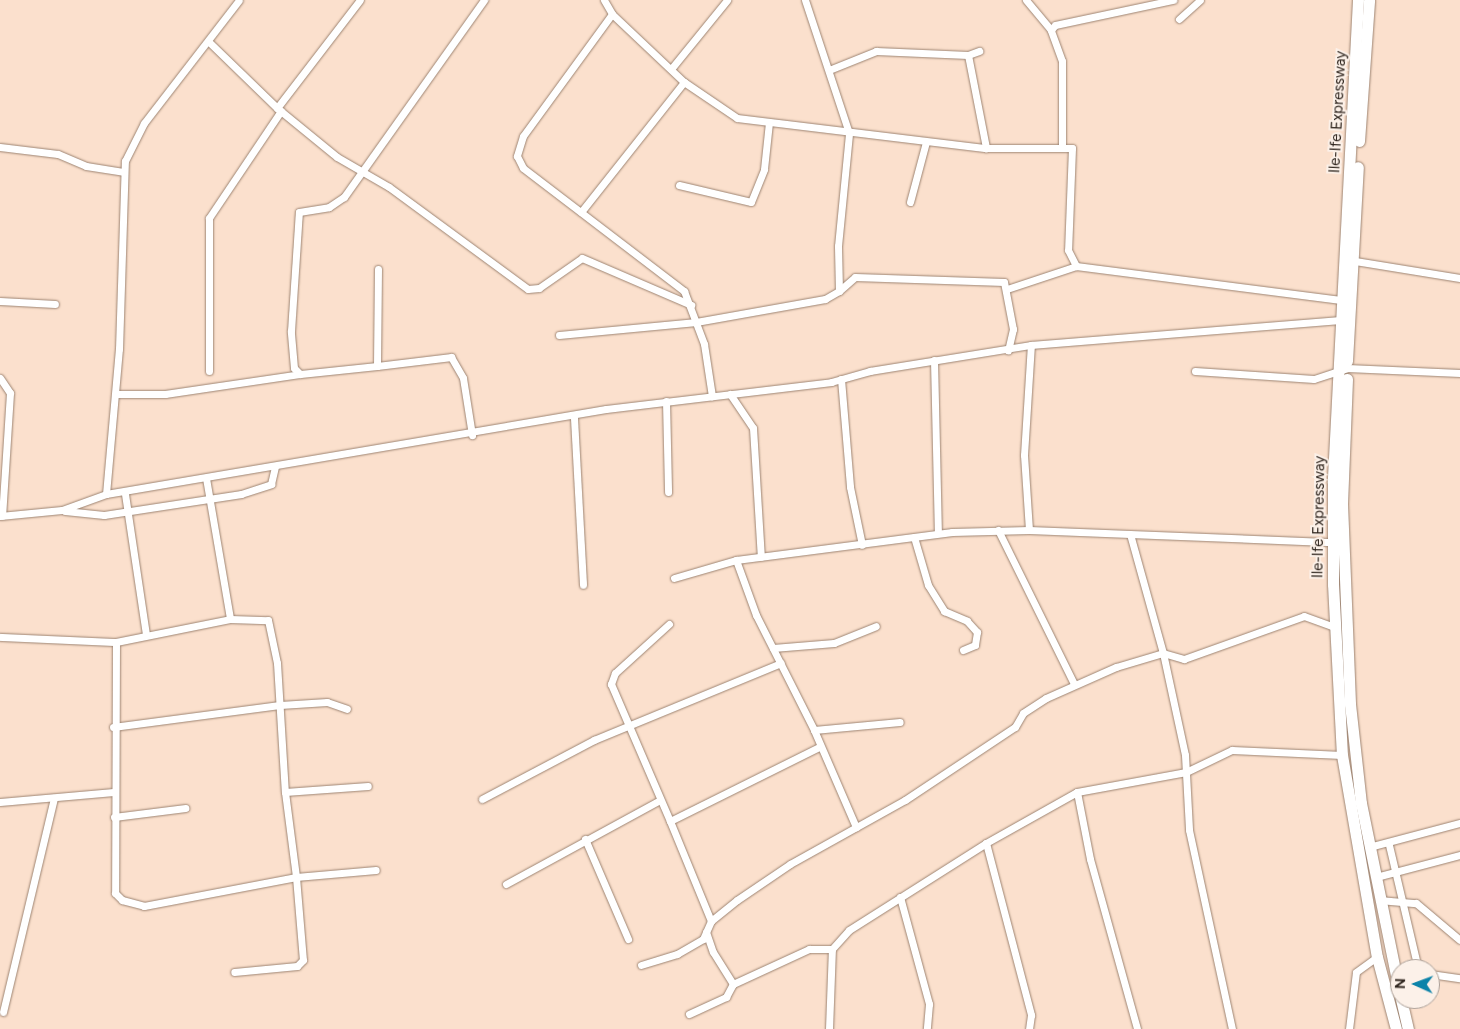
<!DOCTYPE html>
<style>
body{margin:0}
#map{position:relative;width:1460px;height:1029px;overflow:hidden;background:#fbe0cd;font-family:Figtree,sans-serif}
div>[style]{position:absolute}
.roads{filter:drop-shadow(0 0 1px #9d8472) drop-shadow(0 0 1px #9d8472)}
.street>*{height:7px;margin:-3.5px;padding:0 3.5px;transform-origin:3.5px;border-radius:3.5px;background:#fff}
.primary>*{height:11px;margin:-5.5px;padding:0 5.5px;transform-origin:5.5px;border-radius:5.5px;background:#fff}
span{translate:-50% -50%;white-space:nowrap;text-align:center;line-height:1.15;-webkit-text-stroke:4px #fcf1e9;paint-order:stroke}
.street-label{font-size:15px;color:#2e241d}
.north{position:absolute;left:1390px;top:959px;width:50px;height:50px;box-sizing:border-box;background:#fcf1e9;border:1px solid #aa9f97;border-radius:50%;rotate:272deg;font-size:14px;font-weight:700;line-height:20px;text-align:center;color:#2e241d}
.north::after{content:'';display:block;margin:auto;width:18px;height:22px;background:#0c83a9;clip-path:polygon(50% 0,100% 100%,50% 72%,0 100%)}
</style>
<div id="map">
<div class="roads">
<div class="street">
<div style="left:604px;top:0;width:16px;rotate:60deg"></div>
<div style="left:612px;top:14px;width:99px;rotate:43.4deg"></div>
<div style="left:684px;top:82px;width:64px;rotate:34.2deg"></div>
<div style="left:737px;top:118px;width:251px;rotate:6.9deg"></div>
<div style="left:986px;top:148px;width:86px"></div>
<div style="left:1072px;top:148px;width:102px;rotate:92.2deg"></div>
<div style="left:1068px;top:250px;width:18px;rotate:63deg"></div>
<div style="left:1076px;top:266px;width:267px;rotate:7.3deg"></div>
<div style="left:1026px;top:0;width:39px;rotate:50deg"></div>
<div style="left:612px;top:14px;width:151px;rotate:126.1deg"></div>
<div style="left:523px;top:136px;width:21px;rotate:107deg"></div>
<div style="left:517px;top:156px;width:13px;rotate:63deg"></div>
<div style="left:523px;top:168px;width:203px;rotate:37.4deg"></div>
<div style="left:684px;top:291px;width:57px;rotate:69.3deg"></div>
<div style="left:704px;top:344px;width:53px;rotate:81.3deg"></div>
<div style="left:1179px;top:19px;width:28px;rotate:-42deg"></div>
<div style="left:209px;top:42px;width:95px;rotate:44.1deg"></div>
<div style="left:277px;top:108px;width:77px;rotate:39.2deg"></div>
<div style="left:337px;top:157px;width:60px;rotate:30deg"></div>
<div style="left:389px;top:187px;width:172px;rotate:36.3deg"></div>
<div style="left:528px;top:289px;width:11px;rotate:-5deg"></div>
<div style="left:539px;top:288px;width:52px;rotate:-34.9deg"></div>
<div style="left:582px;top:258px;width:119px;rotate:23.3deg"></div>
<div style="left:968px;top:55px;width:95px;rotate:79deg"></div>
<div style="left:671px;top:69px;width:89px;rotate:-50.9deg"></div>
<div style="left:829px;top:70px;width:51px;rotate:-22deg"></div>
<div style="left:876px;top:51px;width:92px;rotate:2.5deg"></div>
<div style="left:968px;top:55px;width:12px;rotate:-20deg"></div>
<div style="left:277px;top:108px;width:136px;rotate:-52.5deg"></div>
<div style="left:0;top:147px;width:58px;rotate:6.9deg"></div>
<div style="left:58px;top:154px;width:30px;rotate:23deg"></div>
<div style="left:86px;top:166px;width:36px;rotate:9deg"></div>
<div style="left:1062px;top:147px;width:86px;rotate:-90deg"></div>
<div style="left:1062px;top:61px;width:33px;rotate:-110deg"></div>
<div style="left:1051px;top:30px;width:6px;rotate:-51deg"></div>
<div style="left:1055px;top:25px;width:121px;rotate:-12deg"></div>
<div style="left:679px;top:185px;width:74px;rotate:13.3deg"></div>
<div style="left:751px;top:202px;width:35px;rotate:-68deg"></div>
<div style="left:764px;top:169px;width:47px;rotate:-83.9deg"></div>
<div style="left:910px;top:202px;width:62px;rotate:-75.1deg"></div>
<div style="left:581px;top:212px;width:166px;rotate:-51.6deg"></div>
<div style="left:1355px;top:261px;width:106px;rotate:9.2deg"></div>
<div style="left:378px;top:269px;width:97px;rotate:90.6deg"></div>
<div style="left:377px;top:366px;width:77px;rotate:174.1deg"></div>
<div style="left:300px;top:374px;width:8px;rotate:-135deg"></div>
<div style="left:294px;top:368px;width:37px;rotate:-95deg"></div>
<div style="left:291px;top:331px;width:119px;rotate:-86.2deg"></div>
<div style="left:299px;top:212px;width:30px;rotate:-9deg"></div>
<div style="left:329px;top:207px;width:18px;rotate:-34deg"></div>
<div style="left:344px;top:197px;width:242px;rotate:-54.6deg"></div>
<div style="left:1007px;top:289px;width:73px;rotate:-18.4deg"></div>
<div style="left:839px;top:291px;width:21px;rotate:-41deg"></div>
<div style="left:855px;top:277px;width:149px;rotate:1.9deg"></div>
<div style="left:1004px;top:282px;width:48px;rotate:79.2deg"></div>
<div style="left:1013px;top:329px;width:22px;rotate:103deg"></div>
<div style="left:0;top:301px;width:55px;rotate:3.1deg"></div>
<div style="left:559px;top:335px;width:138px;rotate:-5.4deg"></div>
<div style="left:696px;top:322px;width:131px;rotate:-10.1deg"></div>
<div style="left:825px;top:299px;width:16px;rotate:-30deg"></div>
<div style="left:839px;top:291px;width:45px;rotate:-91.3deg"></div>
<div style="left:838px;top:246px;width:114px;rotate:-84.4deg"></div>
<div style="left:849px;top:133px;width:140px;rotate:-108.3deg"></div>
<div style="left:934px;top:360px;width:173px;rotate:88.7deg"></div>
<div style="left:377px;top:366px;width:75px;rotate:-6.9deg"></div>
<div style="left:451px;top:357px;width:24px;rotate:60deg"></div>
<div style="left:463px;top:378px;width:58px;rotate:81deg"></div>
<div style="left:209px;top:371px;width:153px;rotate:-90deg"></div>
<div style="left:209px;top:218px;width:129px;rotate:-56.1deg"></div>
<div style="left:1195px;top:371px;width:119px;rotate:3.8deg"></div>
<div style="left:1314px;top:379px;width:35px;rotate:-18deg"></div>
<div style="left:1347px;top:368px;width:113px;rotate:2.5deg"></div>
<div style="left:0;top:378px;width:18px;rotate:56deg"></div>
<div style="left:10px;top:393px;width:123px;rotate:93.7deg"></div>
<div style="left:841px;top:379px;width:108px;rotate:85.2deg"></div>
<div style="left:850px;top:487px;width:59px;rotate:78.3deg"></div>
<div style="left:116px;top:394px;width:49px"></div>
<div style="left:165px;top:394px;width:136px;rotate:-8.4deg"></div>
<div style="left:730px;top:394px;width:41px;rotate:55.9deg"></div>
<div style="left:753px;top:428px;width:129px;rotate:86.5deg"></div>
<div style="left:666px;top:401px;width:91px;rotate:88.7deg"></div>
<div style="left:574px;top:418px;width:167px;rotate:86.9deg"></div>
<div style="left:206px;top:478px;width:143px;rotate:80.3deg"></div>
<div style="left:106px;top:494px;width:146px;rotate:-84.9deg"></div>
<div style="left:119px;top:349px;width:188px;rotate:-88.2deg"></div>
<div style="left:125px;top:161px;width:42px;rotate:-63.4deg"></div>
<div style="left:144px;top:123px;width:155px;rotate:-52.3deg"></div>
<div style="left:125px;top:494px;width:142px;rotate:81.5deg"></div>
<div style="left:65px;top:511px;width:39px;rotate:6deg"></div>
<div style="left:104px;top:515px;width:139px;rotate:-8.7deg"></div>
<div style="left:241px;top:494px;width:32px;rotate:-18deg"></div>
<div style="left:271px;top:484px;width:18px;rotate:-77deg"></div>
<div style="left:0;top:516px;width:62px;rotate:-5.5deg"></div>
<div style="left:62px;top:510px;width:47px;rotate:-20deg"></div>
<div style="left:106px;top:494px;width:507px;rotate:-9.65deg"></div>
<div style="left:606px;top:409px;width:227px;rotate:-6.8deg"></div>
<div style="left:831px;top:382px;width:41px;rotate:-15.8deg"></div>
<div style="left:870px;top:371px;width:163px;rotate:-9.2deg"></div>
<div style="left:1031px;top:345px;width:310px;rotate:-4.6deg"></div>
<div style="left:998px;top:530px;width:172px;rotate:63.7deg"></div>
<div style="left:1029px;top:530px;width:75px;rotate:-93.8deg"></div>
<div style="left:1024px;top:455px;width:110px;rotate:-86.4deg"></div>
<div style="left:1130px;top:534px;width:123px;rotate:74.5deg"></div>
<div style="left:1163px;top:653px;width:22px;rotate:16deg"></div>
<div style="left:1184px;top:659px;width:127px;rotate:-19.7deg"></div>
<div style="left:1304px;top:616px;width:33px;rotate:20deg"></div>
<div style="left:914px;top:537px;width:50px;rotate:73.7deg"></div>
<div style="left:928px;top:585px;width:31px;rotate:58deg"></div>
<div style="left:944px;top:611px;width:25px;rotate:23deg"></div>
<div style="left:967px;top:621px;width:15px;rotate:48deg"></div>
<div style="left:977px;top:632px;width:13px;rotate:99deg"></div>
<div style="left:975px;top:645px;width:13px;rotate:157deg"></div>
<div style="left:736px;top:560px;width:59px;rotate:70deg"></div>
<div style="left:756px;top:615px;width:129px;rotate:63.2deg"></div>
<div style="left:814px;top:730px;width:106px;rotate:66.6deg"></div>
<div style="left:674px;top:578px;width:65px;rotate:-16.2deg"></div>
<div style="left:736px;top:560px;width:218px;rotate:-7.4deg"></div>
<div style="left:952px;top:532px;width:77px;rotate:-1.5deg"></div>
<div style="left:1029px;top:530px;width:304px;rotate:2.3deg"></div>
<div style="left:669px;top:624px;width:73px;rotate:137.8deg"></div>
<div style="left:615px;top:673px;width:12px;rotate:110deg"></div>
<div style="left:611px;top:684px;width:149px;rotate:66.7deg"></div>
<div style="left:0;top:637px;width:116px;rotate:2.5deg"></div>
<div style="left:116px;top:642px;width:251px;rotate:90.2deg"></div>
<div style="left:115px;top:893px;width:10px;rotate:45deg"></div>
<div style="left:122px;top:900px;width:23px;rotate:15deg"></div>
<div style="left:144px;top:906px;width:155px;rotate:-10.8deg"></div>
<div style="left:296px;top:877px;width:83px;rotate:85.2deg"></div>
<div style="left:303px;top:960px;width:8px;rotate:135deg"></div>
<div style="left:297px;top:966px;width:63px;rotate:174.6deg"></div>
<div style="left:116px;top:642px;width:116px;rotate:-11.4deg"></div>
<div style="left:230px;top:619px;width:38px;rotate:2deg"></div>
<div style="left:268px;top:620px;width:44px;rotate:78.2deg"></div>
<div style="left:277px;top:663px;width:129px;rotate:86.5deg"></div>
<div style="left:285px;top:792px;width:86px;rotate:82.6deg"></div>
<div style="left:296px;top:877px;width:80px;rotate:-5deg"></div>
<div style="left:773px;top:648px;width:61px;rotate:-4.7deg"></div>
<div style="left:834px;top:643px;width:45px;rotate:-22deg"></div>
<div style="left:113px;top:727px;width:168px;rotate:-7.5deg"></div>
<div style="left:280px;top:705px;width:47px;rotate:-3.7deg"></div>
<div style="left:327px;top:702px;width:21px;rotate:19deg"></div>
<div style="left:814px;top:730px;width:86px;rotate:-5.3deg"></div>
<div style="left:285px;top:792px;width:83px;rotate:-4.1deg"></div>
<div style="left:1077px;top:792px;width:68px;rotate:79deg"></div>
<div style="left:1090px;top:859px;width:176px;rotate:74.5deg"></div>
<div style="left:482px;top:799px;width:127px;rotate:-27.8deg"></div>
<div style="left:594px;top:740px;width:202px;rotate:-22.4deg"></div>
<div style="left:0;top:802px;width:114px;rotate:-5deg"></div>
<div style="left:114px;top:817px;width:72px;rotate:-7.2deg"></div>
<div style="left:585px;top:839px;width:109px;rotate:66.7deg"></div>
<div style="left:986px;top:843px;width:178px;rotate:75.3deg"></div>
<div style="left:1031px;top:1015px;width:14px;rotate:98deg"></div>
<div style="left:1389px;top:845px;width:127px;rotate:76.8deg"></div>
<div style="left:1369px;top:847px;width:94px;rotate:-14.8deg"></div>
<div style="left:1376px;top:877px;width:87px;rotate:-14.7deg"></div>
<div style="left:506px;top:884px;width:175px;rotate:-28.6deg"></div>
<div style="left:900px;top:897px;width:111px;rotate:74.8deg"></div>
<div style="left:929px;top:1004px;width:25px;rotate:95deg"></div>
<div style="left:1379px;top:900px;width:37px;rotate:5deg"></div>
<div style="left:1416px;top:903px;width:57px;rotate:40.1deg"></div>
<div style="left:711px;top:921px;width:108px;rotate:-112.3deg"></div>
<div style="left:670px;top:821px;width:166px;rotate:-26.4deg"></div>
<div style="left:706px;top:932px;width:21px;rotate:71deg"></div>
<div style="left:713px;top:952px;width:38px;rotate:58deg"></div>
<div style="left:733px;top:984px;width:84px;rotate:-24.7deg"></div>
<div style="left:809px;top:949px;width:23px"></div>
<div style="left:641px;top:965px;width:38px;rotate:-17deg"></div>
<div style="left:677px;top:954px;width:30px;rotate:-30deg"></div>
<div style="left:703px;top:939px;width:20px;rotate:-66deg"></div>
<div style="left:711px;top:921px;width:33px;rotate:-39deg"></div>
<div style="left:737px;top:900px;width:64px;rotate:-34.2deg"></div>
<div style="left:790px;top:864px;width:132px;rotate:-29.1deg"></div>
<div style="left:905px;top:800px;width:132px;rotate:-33.6deg"></div>
<div style="left:1015px;top:727px;width:16px;rotate:-60deg"></div>
<div style="left:1023px;top:713px;width:27px;rotate:-33deg"></div>
<div style="left:1046px;top:698px;width:77px;rotate:-23.9deg"></div>
<div style="left:1116px;top:667px;width:49px;rotate:-16.6deg"></div>
<div style="left:1163px;top:653px;width:104px;rotate:77.8deg"></div>
<div style="left:1185px;top:755px;width:75px;rotate:86.9deg"></div>
<div style="left:1189px;top:830px;width:204px;rotate:77.8deg"></div>
<div style="left:1430px;top:974px;width:30px;rotate:8deg"></div>
<div style="left:3px;top:1012px;width:220px;rotate:-76.6deg"></div>
<div style="left:689px;top:1014px;width:41px;rotate:-24.7deg"></div>
<div style="left:726px;top:997px;width:15px;rotate:-62deg"></div>
<div style="left:829px;top:1029px;width:80px;rotate:-87.9deg"></div>
<div style="left:832px;top:949px;width:25px;rotate:-48deg"></div>
<div style="left:849px;top:930px;width:162px;rotate:-32.4deg"></div>
<div style="left:986px;top:843px;width:104px;rotate:-29.3deg"></div>
<div style="left:1077px;top:792px;width:111px;rotate:-10.4deg"></div>
<div style="left:1186px;top:772px;width:51px;rotate:-25.6deg"></div>
<div style="left:1232px;top:750px;width:110px;rotate:2.6deg"></div>
<div style="left:1349px;top:1029px;width:57px;rotate:-83deg"></div>
<div style="left:1356px;top:972px;width:26px;rotate:-36deg"></div>
</div>
<div class="primary">
<div style="left:1358px;top:0;width:483px;rotate:93deg"></div>
<div style="left:1333px;top:482px;width:102px;rotate:90deg"></div>
<div style="left:1333px;top:584px;width:171px;rotate:87deg"></div>
<div style="left:1342px;top:755px;width:205px;rotate:80.2deg"></div>
<div style="left:1377px;top:957px;width:74px;rotate:75.2deg"></div>
<div style="left:1359px;top:141px;width:141px;rotate:-85.9deg"></div>
<div style="left:1347px;top:361px;width:194px;rotate:-86.8deg"></div>
<div style="left:1347px;top:379px;width:125px;rotate:92.3deg"></div>
<div style="left:1342px;top:504px;width:200px;rotate:87.7deg"></div>
<div style="left:1350px;top:704px;width:100px;rotate:83.7deg"></div>
<div style="left:1361px;top:803px;width:196px;rotate:78.5deg"></div>
<div style="left:1401px;top:999px;width:31px;rotate:77deg"></div>
</div>
</div>
<div class="street-label">
<span style="left:1338px;top:112px;rotate:-87deg">Ile-Ife Expressway</span>
<span style="left:1319px;top:517px;rotate:-89deg">Ile-Ife Expressway</span>
</div>
<div class="north">N</div>
</div>
